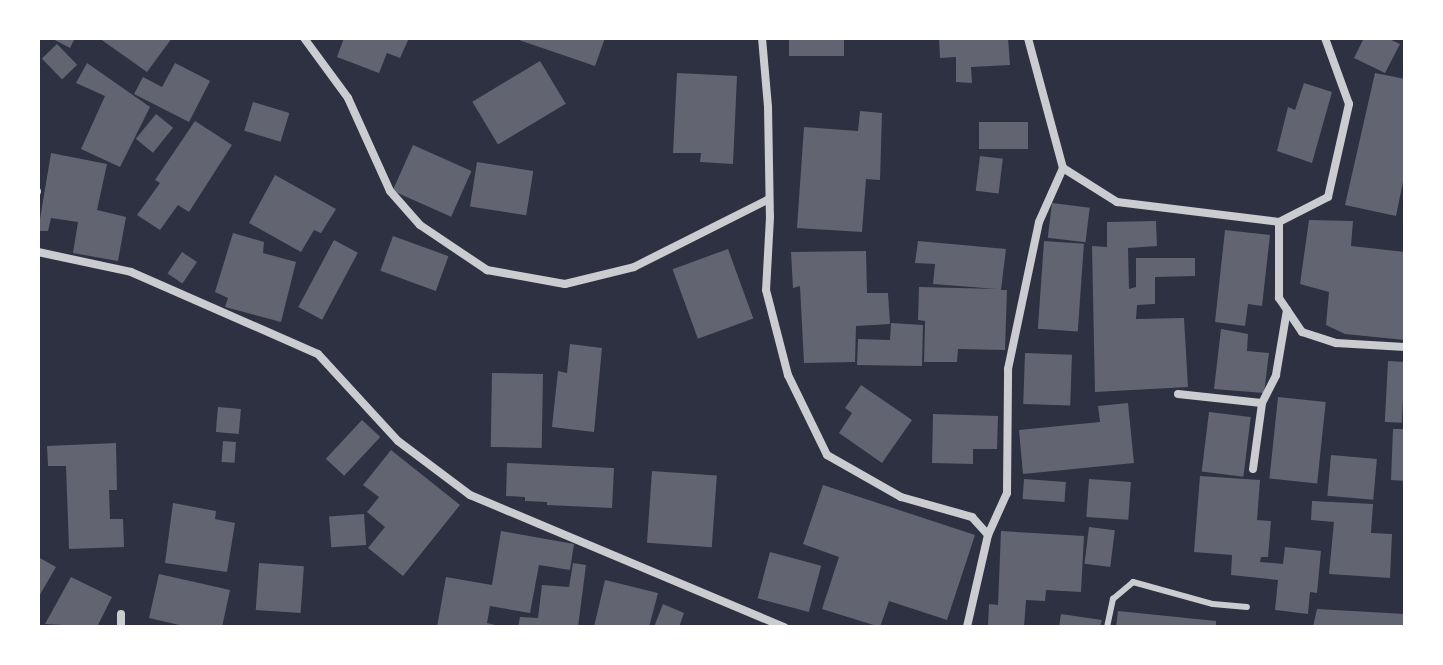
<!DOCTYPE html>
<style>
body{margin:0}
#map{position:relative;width:1443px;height:665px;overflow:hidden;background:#2d3142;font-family:Barlow,sans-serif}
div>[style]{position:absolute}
.building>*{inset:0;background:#626471;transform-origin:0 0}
.service>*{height:6px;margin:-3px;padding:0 3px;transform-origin:3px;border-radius:3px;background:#caccd0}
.minor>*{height:8px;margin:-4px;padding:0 4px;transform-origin:4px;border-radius:4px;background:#caccd0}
span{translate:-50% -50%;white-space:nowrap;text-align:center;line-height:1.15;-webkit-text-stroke:7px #fff;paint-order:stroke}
.frame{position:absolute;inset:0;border:40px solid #fff;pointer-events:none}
</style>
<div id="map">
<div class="building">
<div style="clip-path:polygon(51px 38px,75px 38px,70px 48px)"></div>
<div style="clip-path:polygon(99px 38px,172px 38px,147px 72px)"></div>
<div style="clip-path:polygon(344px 38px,409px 38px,400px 58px,387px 53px,379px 73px,337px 57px)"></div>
<div style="clip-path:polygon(513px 38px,605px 38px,595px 66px)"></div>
<div style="left:789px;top:38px;width:55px;height:18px"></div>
<div style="clip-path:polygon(939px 38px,1008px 38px,1010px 65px,971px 67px,972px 83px,956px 82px,956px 57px,940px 58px)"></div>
<div style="clip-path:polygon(1364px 38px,1387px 38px,1400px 44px,1385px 73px,1354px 58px)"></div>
<div style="left:57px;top:44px;width:29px;height:21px;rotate:46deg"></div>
<div style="left:540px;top:61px;width:50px;height:79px;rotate:59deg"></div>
<div style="clip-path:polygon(87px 63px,150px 107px,120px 167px,81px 149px,105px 96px,76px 83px)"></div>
<div style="clip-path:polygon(175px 63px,210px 81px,189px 122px,134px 94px,143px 77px,162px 87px)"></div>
<div style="clip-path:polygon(677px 73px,737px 76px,733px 164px,700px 162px,701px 153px,673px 153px)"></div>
<div style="clip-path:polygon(1375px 73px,1405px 79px,1405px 172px,1396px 216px,1345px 205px)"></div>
<div style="clip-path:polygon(1304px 83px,1332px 92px,1312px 163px,1277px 151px,1288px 107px,1295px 110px)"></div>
<div style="left:253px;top:102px;width:38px;height:30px;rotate:17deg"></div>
<div style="clip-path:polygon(860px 111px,882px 113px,880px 180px,866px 179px,862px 232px,797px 228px,804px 127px,858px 131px)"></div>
<div style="left:156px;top:114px;width:22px;height:32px;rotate:39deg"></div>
<div style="clip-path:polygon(195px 121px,232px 145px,189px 212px,178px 205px,160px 230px,137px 215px,160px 183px,155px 180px)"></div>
<div style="left:979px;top:122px;width:49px;height:27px"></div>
<div style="left:413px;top:145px;width:64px;height:50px;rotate:24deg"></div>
<div style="clip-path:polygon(51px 153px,107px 164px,97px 210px,126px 217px,118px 261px,73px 253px,78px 222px,51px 218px,48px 231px,38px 231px)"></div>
<div style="left:980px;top:156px;width:23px;height:35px;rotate:7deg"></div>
<div style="left:477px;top:162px;width:57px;height:45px;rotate:9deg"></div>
<div style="clip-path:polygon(275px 175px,336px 209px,321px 233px,314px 230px,301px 252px,249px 223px)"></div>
<div style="left:1052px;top:203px;width:38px;height:35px;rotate:7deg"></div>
<div style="clip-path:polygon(1309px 220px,1353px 221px,1351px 246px,1405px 252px,1405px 340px,1345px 334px,1326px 325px,1329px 292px,1300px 284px)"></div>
<div style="clip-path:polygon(1156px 221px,1157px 246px,1128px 248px,1129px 289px,1136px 287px,1136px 258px,1195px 258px,1195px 276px,1155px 277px,1155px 304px,1137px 305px,1136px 319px,1184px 318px,1188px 387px,1095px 392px,1092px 246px,1107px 247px,1107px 222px)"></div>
<div style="clip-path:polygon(1225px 230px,1270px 235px,1262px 306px,1248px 304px,1245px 326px,1215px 322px)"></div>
<div style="clip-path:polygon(233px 233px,264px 242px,263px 253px,296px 262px,281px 322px,225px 307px,228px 298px,215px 292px)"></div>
<div style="left:393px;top:236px;width:59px;height:37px;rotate:20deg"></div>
<div style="left:334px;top:240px;width:27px;height:76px;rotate:28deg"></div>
<div style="clip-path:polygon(918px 241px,1006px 249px,1001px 290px,1007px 290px,1005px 350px,958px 349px,957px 362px,924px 362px,925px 321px,918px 320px,919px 287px,997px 289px,933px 284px,935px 264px,915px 263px)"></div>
<div style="left:1044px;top:241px;width:40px;height:88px;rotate:4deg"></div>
<div style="left:728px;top:249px;width:74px;height:59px;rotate:70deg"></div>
<div style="clip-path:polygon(866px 251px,867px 293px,888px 293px,890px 324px,856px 326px,855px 362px,804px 363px,800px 286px,793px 288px,791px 252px)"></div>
<div style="left:182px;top:252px;width:18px;height:26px;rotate:34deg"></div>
<div style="clip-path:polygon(891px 323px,923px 325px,922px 366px,857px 365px,858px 339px,890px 340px)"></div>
<div style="clip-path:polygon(1221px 329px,1248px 334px,1247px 351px,1269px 353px,1264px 393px,1214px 389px)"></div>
<div style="clip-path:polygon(570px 344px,602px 348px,594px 432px,552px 427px,558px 371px,567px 373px)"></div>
<div style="left:1025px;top:353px;width:47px;height:51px;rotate:2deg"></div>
<div style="left:1388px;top:361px;width:17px;height:61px;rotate:3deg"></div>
<div style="left:492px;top:373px;width:51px;height:74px;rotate:1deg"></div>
<div style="clip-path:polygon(861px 385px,912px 420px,882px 463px,839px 433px,852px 413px,845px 408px)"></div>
<div style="left:1278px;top:397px;width:48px;height:82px;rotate:6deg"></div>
<div style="clip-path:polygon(1128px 403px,1134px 463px,1023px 474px,1019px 430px,1100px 422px,1098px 406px)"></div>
<div style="left:218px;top:407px;width:23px;height:25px;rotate:5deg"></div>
<div style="left:1209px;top:412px;width:42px;height:60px;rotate:7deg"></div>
<div style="clip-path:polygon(933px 414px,998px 416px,997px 449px,973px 449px,973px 464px,932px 463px)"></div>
<div style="left:362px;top:420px;width:25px;height:53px;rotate:43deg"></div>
<div style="clip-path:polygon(1393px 429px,1405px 429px,1405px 481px,1391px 480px)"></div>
<div style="left:223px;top:441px;width:13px;height:21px;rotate:4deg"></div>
<div style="clip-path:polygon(116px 443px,117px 490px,109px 490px,110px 519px,123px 519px,124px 547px,69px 549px,66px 466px,48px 466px,47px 446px)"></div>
<div style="clip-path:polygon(391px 450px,460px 505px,403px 576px,368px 548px,385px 527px,367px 512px,379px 497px,363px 485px)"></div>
<div style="left:1331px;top:455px;width:46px;height:41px;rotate:5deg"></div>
<div style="clip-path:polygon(507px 463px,614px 468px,612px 508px,547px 505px,547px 502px,525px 501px,525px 497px,506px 496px)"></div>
<div style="left:652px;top:471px;width:65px;height:72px;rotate:4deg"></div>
<div style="clip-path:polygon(1200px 476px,1260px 480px,1257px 520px,1271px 521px,1268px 557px,1261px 557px,1260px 562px,1283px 564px,1285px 547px,1321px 551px,1317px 593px,1310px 592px,1308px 614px,1275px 610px,1278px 580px,1231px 575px,1232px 555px,1194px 552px)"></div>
<div style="left:1024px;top:479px;width:42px;height:20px;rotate:4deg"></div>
<div style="left:1089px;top:479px;width:42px;height:38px;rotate:4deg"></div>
<div style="clip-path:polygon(823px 485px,975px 535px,947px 620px,889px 601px,880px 627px,822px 609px,839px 557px,803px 544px)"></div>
<div style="clip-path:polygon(1312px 501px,1373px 504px,1371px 533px,1392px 534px,1390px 578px,1329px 574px,1334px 522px,1311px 520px)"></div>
<div style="clip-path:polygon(173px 503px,216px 511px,215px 519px,235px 523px,227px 572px,165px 563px)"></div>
<div style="left:364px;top:514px;width:31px;height:35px;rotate:86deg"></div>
<div style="left:1089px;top:527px;width:26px;height:37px;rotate:7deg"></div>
<div style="clip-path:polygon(501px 531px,574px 544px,570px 570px,539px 565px,530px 613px,490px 606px,487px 623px,503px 627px,437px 627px,446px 577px,492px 585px)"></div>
<div style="clip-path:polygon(1001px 531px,1084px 536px,1081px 592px,1046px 590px,1045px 601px,1026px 600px,1024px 627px,988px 626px,989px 604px,998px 605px)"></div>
<div style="left:770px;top:552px;width:53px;height:48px;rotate:15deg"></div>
<div style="clip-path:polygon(38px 557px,56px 567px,38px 598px)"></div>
<div style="left:259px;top:563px;width:45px;height:47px;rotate:4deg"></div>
<div style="clip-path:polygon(573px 563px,586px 565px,578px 627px,518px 627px,520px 617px,538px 618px,542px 585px,569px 587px)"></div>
<div style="clip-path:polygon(159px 574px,230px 590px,222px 627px,188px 627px,149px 618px)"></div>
<div style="clip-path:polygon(71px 577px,112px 597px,97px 627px,45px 624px)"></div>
<div style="clip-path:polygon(605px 580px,658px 593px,649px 627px,594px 627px)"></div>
<div style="clip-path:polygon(663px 604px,684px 613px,679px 627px,654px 627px)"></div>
<div style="clip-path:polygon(1317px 609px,1405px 614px,1405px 627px,1313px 627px)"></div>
<div style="clip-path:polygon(1118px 611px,1216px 621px,1216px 627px,1116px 627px)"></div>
<div style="clip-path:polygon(1061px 614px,1102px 620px,1100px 627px,1059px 627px)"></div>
</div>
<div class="service">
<div style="left:38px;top:191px;width:1px;rotate:90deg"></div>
<div style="left:1107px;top:627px;width:29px;rotate:-78deg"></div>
<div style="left:1113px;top:599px;width:26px;rotate:-40deg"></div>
<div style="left:1133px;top:582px;width:83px;rotate:15.4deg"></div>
<div style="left:1213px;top:604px;width:34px;rotate:5deg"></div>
</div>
<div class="minor">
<div style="left:304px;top:38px;width:74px;rotate:53.7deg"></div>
<div style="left:348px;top:98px;width:102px;rotate:65.7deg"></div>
<div style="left:390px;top:191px;width:45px;rotate:48.6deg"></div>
<div style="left:420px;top:225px;width:81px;rotate:33.9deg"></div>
<div style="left:487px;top:270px;width:79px;rotate:10.2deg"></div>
<div style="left:565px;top:284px;width:71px;rotate:-13.8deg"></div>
<div style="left:634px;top:267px;width:151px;rotate:-26.7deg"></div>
<div style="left:762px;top:38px;width:69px;rotate:85deg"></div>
<div style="left:768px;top:107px;width:110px;rotate:89deg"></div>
<div style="left:770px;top:217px;width:73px;rotate:93.1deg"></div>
<div style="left:766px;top:290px;width:88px;rotate:75.5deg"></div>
<div style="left:788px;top:375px;width:89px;rotate:64deg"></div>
<div style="left:827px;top:455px;width:85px;rotate:29.6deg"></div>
<div style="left:901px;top:497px;width:74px;rotate:15.7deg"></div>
<div style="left:972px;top:517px;width:24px;rotate:48deg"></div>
<div style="left:988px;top:535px;width:94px;rotate:102.9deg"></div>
<div style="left:1325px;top:38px;width:70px;rotate:70deg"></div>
<div style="left:1349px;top:104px;width:95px;rotate:102.7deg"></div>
<div style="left:1328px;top:197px;width:55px;rotate:153deg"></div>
<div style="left:1279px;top:222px;width:76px;rotate:90deg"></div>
<div style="left:1279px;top:298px;width:41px;rotate:55.9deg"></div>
<div style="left:1302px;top:332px;width:36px;rotate:18deg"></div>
<div style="left:1336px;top:343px;width:69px;rotate:3.3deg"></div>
<div style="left:1063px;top:168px;width:64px;rotate:32.2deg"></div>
<div style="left:1117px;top:202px;width:163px;rotate:7deg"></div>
<div style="left:38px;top:252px;width:95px;rotate:12.1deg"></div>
<div style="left:131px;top:272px;width:204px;rotate:23.7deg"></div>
<div style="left:318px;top:354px;width:118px;rotate:47.4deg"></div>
<div style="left:398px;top:441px;width:90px;rotate:36.9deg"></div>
<div style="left:470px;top:495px;width:341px;rotate:22.8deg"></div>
<div style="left:1178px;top:394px;width:84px;rotate:6.1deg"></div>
<div style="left:1253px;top:469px;width:67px;rotate:-82.2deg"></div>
<div style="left:1262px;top:403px;width:31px;rotate:-63deg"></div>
<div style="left:1276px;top:375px;width:66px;rotate:-80.4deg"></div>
<div style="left:988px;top:535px;width:46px;rotate:-65.7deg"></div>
<div style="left:1007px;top:493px;width:124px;rotate:-89.5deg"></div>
<div style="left:1008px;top:369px;width:150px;rotate:-78.1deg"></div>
<div style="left:1039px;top:222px;width:59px;rotate:-66deg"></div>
<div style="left:1063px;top:168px;width:135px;rotate:-105.1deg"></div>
<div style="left:121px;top:627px;width:13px;rotate:-90deg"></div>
</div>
<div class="frame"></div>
</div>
